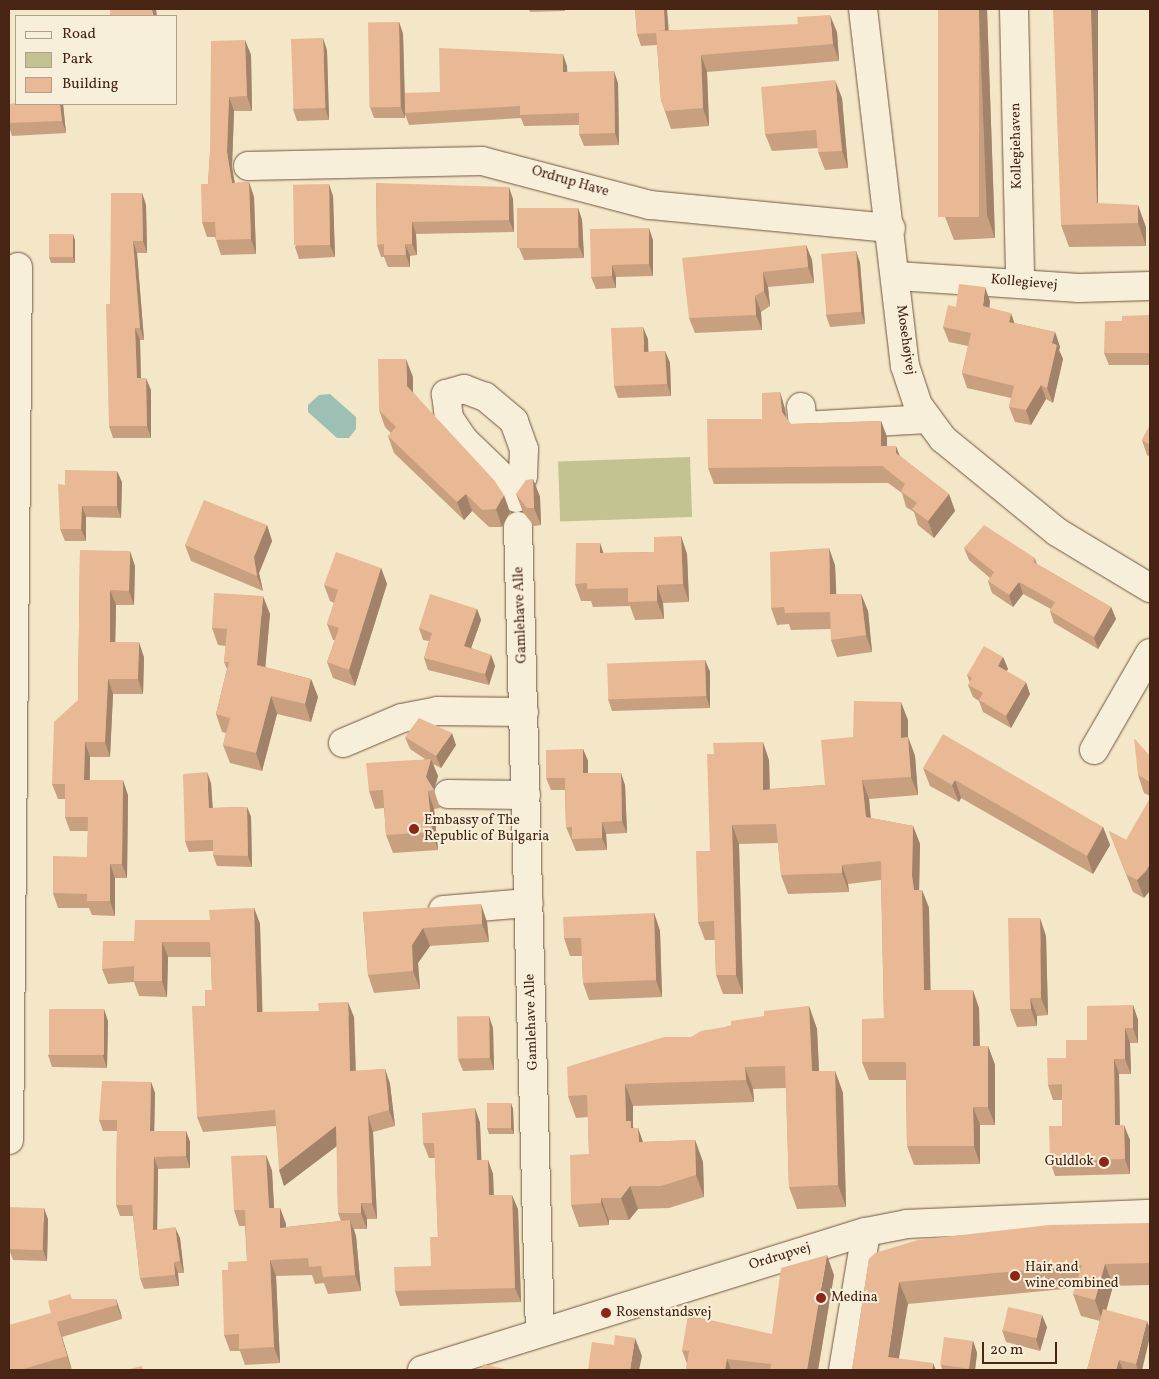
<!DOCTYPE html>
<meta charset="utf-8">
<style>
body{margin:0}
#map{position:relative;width:1159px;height:1379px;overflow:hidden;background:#f4e7c7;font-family:Vollkorn,serif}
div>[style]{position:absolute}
.green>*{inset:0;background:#c2c391;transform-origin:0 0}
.water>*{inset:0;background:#9cc0b3}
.roads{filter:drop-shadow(0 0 1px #725540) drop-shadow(0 0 1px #725540)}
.minor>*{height:28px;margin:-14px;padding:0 14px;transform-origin:14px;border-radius:14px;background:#f8efdb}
.wall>*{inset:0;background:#c89f7f}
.shaded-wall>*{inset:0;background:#a28268;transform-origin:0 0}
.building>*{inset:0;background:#e8b994;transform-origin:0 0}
.dots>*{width:14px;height:14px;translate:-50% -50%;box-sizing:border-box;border:2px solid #f8efdb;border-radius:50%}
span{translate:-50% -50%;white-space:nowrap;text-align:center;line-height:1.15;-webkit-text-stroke:4px #f8efdb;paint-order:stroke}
.street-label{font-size:14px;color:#472413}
.poi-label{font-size:14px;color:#472413}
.left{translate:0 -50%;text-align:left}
.right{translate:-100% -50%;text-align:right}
.frame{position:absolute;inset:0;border:10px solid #472413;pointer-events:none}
.legend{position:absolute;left:15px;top:15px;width:162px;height:90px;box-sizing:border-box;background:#f8efdb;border:1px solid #b19e8b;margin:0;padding:6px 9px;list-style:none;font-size:15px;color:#472413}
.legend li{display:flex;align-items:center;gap:10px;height:25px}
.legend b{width:25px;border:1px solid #b19e8b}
.scale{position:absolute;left:982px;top:1342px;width:75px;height:22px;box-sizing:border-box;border:2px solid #472413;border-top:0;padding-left:6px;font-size:15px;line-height:18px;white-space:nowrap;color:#472413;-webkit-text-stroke:4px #f8efdb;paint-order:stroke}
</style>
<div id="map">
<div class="green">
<div style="left:690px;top:457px;width:60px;height:132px;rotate:88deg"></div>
</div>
<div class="water">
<div style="clip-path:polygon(330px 394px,356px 417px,356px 429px,349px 438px,337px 438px,308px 412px,308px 405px,319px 395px)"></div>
</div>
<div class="roads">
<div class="minor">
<div style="left:863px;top:9px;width:359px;rotate:83.3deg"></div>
<div style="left:905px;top:366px;width:41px;rotate:71.6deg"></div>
<div style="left:918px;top:405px;width:42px;rotate:53.7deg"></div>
<div style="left:943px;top:439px;width:147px;rotate:39.2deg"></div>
<div style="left:1057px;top:532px;width:109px;rotate:31.1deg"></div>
<div style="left:1014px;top:9px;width:274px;rotate:88.7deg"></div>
<div style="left:248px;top:166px;width:234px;rotate:-1.2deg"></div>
<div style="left:482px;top:161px;width:174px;rotate:14.7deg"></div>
<div style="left:650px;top:205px;width:242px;rotate:5.5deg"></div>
<div style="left:897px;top:276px;width:182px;rotate:3.8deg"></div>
<div style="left:1079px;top:288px;width:71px;rotate:-1.6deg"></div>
<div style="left:801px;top:407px;width:19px;rotate:84deg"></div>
<div style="left:803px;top:426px;width:125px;rotate:-3.2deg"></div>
<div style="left:516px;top:498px;width:6px;rotate:-72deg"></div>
<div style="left:518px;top:492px;width:17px;rotate:-73deg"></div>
<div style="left:523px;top:476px;width:27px;rotate:-88deg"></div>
<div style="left:524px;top:449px;width:30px;rotate:-110deg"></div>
<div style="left:514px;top:421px;width:38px;rotate:-140deg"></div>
<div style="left:485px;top:397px;width:22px;rotate:-159deg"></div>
<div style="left:464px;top:389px;width:19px;rotate:164deg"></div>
<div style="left:446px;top:394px;width:24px;rotate:83deg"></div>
<div style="left:449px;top:418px;width:27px;rotate:56deg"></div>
<div style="left:464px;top:440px;width:75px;rotate:43.9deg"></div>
<div style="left:518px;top:526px;width:806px;rotate:88.44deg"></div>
<div style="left:343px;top:743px;width:64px;rotate:-23deg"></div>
<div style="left:402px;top:718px;width:36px;rotate:-11deg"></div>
<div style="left:437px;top:711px;width:87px;rotate:0.7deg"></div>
<div style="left:1094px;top:750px;width:112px;rotate:-60deg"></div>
<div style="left:448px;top:794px;width:78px;rotate:0.7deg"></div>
<div style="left:443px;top:910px;width:86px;rotate:-4.7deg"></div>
<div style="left:9px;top:1140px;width:873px;rotate:-89.41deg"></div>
<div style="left:422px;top:1370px;width:465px;rotate:-17.3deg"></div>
<div style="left:866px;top:1232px;width:42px;rotate:-11deg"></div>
<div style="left:907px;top:1224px;width:243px;rotate:-2.4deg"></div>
<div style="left:843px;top:1370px;width:140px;rotate:-80.5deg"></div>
</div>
</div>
<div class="wall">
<div style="clip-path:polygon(529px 9px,565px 9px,565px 11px,530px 12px)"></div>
<div style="clip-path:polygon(635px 9px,667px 9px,669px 30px,837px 32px,839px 61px,707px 72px,709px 126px,671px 129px,661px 100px,657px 45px,641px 46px,637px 34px)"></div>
<div style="clip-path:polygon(938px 9px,987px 9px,995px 238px,954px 240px,945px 217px)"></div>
<div style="clip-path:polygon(399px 22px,403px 34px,405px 96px,440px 92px,567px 66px,567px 72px,618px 83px,619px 145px,584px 146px,579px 134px,579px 125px,524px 126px,521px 118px,409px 125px,405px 114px,405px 118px,374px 118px,370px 107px)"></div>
<div style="clip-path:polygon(245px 40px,251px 55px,252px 111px,234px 111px,232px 167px,235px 183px,249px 182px,254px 197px,256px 254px,221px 255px,215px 237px,207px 237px,202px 222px,208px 184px,210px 152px)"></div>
<div style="clip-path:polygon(327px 50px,329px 120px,297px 121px,293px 109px)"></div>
<div style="clip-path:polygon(842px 98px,848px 168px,825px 170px,818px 152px,818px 148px,772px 151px,765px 134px)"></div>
<div style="clip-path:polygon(9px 104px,63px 104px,66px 133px,12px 136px,9px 127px)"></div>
<div style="clip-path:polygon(376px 183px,513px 199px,514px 232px,416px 234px,417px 255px,410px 256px,410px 267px,388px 267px,384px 257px,381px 257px,377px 245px)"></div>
<div style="clip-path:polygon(142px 193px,146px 205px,147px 253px,137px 253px,144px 340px,140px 340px,141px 378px,151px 390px,151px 438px,113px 438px,109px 426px,110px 304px)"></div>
<div style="clip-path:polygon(333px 196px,335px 257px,299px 259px,295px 247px)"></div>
<div style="clip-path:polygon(1105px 204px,1146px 227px,1146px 246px,1069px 247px,1061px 225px)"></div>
<div style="clip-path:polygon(578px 208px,582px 220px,584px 258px,524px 260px,519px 248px)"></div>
<div style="clip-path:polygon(75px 240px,75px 263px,51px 263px,49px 257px)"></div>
<div style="clip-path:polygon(653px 240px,653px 276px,616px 277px,616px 288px,596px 289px,591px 277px)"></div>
<div style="clip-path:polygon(806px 245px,812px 260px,814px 283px,768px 287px,770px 306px,761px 312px,762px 330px,695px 333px,689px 318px)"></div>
<div style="clip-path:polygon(856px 251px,860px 263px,865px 324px,830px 327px,826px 315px)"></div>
<div style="clip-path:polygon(990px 301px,989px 307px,1014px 323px,1055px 332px,1060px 347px,1059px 350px,1063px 359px,1053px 403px,1046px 399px,1031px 425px,1015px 422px,1009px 407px,1011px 398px,967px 388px,962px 373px,968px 346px,949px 342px,943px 327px,956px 307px)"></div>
<div style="clip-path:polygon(1150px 315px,1150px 365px,1109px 365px,1104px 353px,1122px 321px)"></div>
<div style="clip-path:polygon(648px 339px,648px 352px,665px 351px,670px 363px,671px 396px,618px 398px,614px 386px)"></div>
<div style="clip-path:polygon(413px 377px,413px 392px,510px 512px,502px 527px,489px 527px,472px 511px,464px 520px,394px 453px,388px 436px,391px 433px,385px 427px,379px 410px)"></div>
<div style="clip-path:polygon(780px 392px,785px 409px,786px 418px,791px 424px,881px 421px,887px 437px,887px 446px,949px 494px,955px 511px,934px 538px,918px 525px,914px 512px,906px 507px,902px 493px,888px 483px,714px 484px,708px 468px,762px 419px)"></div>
<div style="clip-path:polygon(1150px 425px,1150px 457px,1147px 455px,1142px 440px)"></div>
<div style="clip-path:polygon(533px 479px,540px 497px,541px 525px,534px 526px,523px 512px,516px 494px)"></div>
<div style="clip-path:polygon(122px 482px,121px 518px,86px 517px,86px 541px,65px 541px,60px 529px,65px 485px)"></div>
<div style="clip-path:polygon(267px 525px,272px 541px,259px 573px,263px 591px,191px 561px,185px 545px)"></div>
<div style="clip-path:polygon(681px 536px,687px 554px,689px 602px,663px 603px,664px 619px,635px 620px,630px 606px,593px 607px,591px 601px,581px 601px,575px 584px,603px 553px,654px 552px)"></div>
<div style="clip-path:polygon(964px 548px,1035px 558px,1037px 564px,1111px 607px,1116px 619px,1098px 649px,1054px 623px,1050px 611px,1051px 609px,1023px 594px,1013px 607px,992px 593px,988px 581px,990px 578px,969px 560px)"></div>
<div style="clip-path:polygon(80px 550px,135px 566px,134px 605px,116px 605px,115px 642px,144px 657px,143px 694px,113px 694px,110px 757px,90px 757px,90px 780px,128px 795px,127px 878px,115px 878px,115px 916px,92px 915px,89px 908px,58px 908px,53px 893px,87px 857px,88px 831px,70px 831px,65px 817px,65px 799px,58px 799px,52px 784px,78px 700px)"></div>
<div style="clip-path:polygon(835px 565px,836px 594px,861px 594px,868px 611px,872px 652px,837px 657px,831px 640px,831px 629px,791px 630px,789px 624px,777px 625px,771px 608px)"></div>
<div style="clip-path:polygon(381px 568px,387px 584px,355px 686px,333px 678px,327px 662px,335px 640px,333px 640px,327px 624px,334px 603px,330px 601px,324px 585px)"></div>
<div style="clip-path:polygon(477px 609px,481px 620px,471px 648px,491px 655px,495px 666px,489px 685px,428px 670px,424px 658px,429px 641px,423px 640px,419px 628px)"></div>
<div style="clip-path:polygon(270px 614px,265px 667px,311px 679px,318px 697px,311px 722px,277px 714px,262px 771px,230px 763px,223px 745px,226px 733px,222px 732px,216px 714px,227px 669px,224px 662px,226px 646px,218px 645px,212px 628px)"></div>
<div style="clip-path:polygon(1003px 657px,1008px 669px,1006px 671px,1030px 694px,1011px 728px,983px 712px,979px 701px,973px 697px,968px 685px,970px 683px,967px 675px)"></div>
<div style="clip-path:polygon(705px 660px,710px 672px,710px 708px,612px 711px,608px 699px)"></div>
<div style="clip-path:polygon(908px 720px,908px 737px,915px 756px,918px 795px,869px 799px,871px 818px,913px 826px,920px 844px,919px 890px,922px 890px,929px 908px,930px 990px,979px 1008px,980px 1046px,988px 1046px,995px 1065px,995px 1125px,980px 1125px,980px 1164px,914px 1165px,907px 1146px,906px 1080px,869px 1080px,862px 1062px,884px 1018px,881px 880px,848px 884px,849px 892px,788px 894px,781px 875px,778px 843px,739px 844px,743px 994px,723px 994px,716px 975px,715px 940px,705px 940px,698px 922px,710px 851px,714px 754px,769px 760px,770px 789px,825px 785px,853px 737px)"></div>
<div style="clip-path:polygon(405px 737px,456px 745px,441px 768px,433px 764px,438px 776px,434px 790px,440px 808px,434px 809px,438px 850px,393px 853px,386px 835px,384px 808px,375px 809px,369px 791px,425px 759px,410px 749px)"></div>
<div style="clip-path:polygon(583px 749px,588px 761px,588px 773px,625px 785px,627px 833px,606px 834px,607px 850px,576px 851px,566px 827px,565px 790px,551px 790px,546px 778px)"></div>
<div style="clip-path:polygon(1150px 756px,1150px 796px,1144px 793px,1138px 775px)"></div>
<div style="clip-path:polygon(923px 768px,1103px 827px,1110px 845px,1093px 874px,961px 798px,959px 802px,930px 786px)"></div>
<div style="clip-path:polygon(211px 783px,213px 808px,247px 807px,251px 817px,252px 867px,217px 866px,213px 855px,213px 851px,189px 852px,185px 841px)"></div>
<div style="clip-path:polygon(1109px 831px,1126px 840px,1144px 898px,1133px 892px)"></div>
<div style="clip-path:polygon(254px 908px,260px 924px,262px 1012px,354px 1017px,356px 1071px,385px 1069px,390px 1084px,395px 1126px,373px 1132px,377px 1219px,367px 1219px,367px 1229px,354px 1229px,356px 1236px,361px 1291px,328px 1294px,324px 1283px,315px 1284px,312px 1275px,276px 1276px,280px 1363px,245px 1365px,240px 1351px,230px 1351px,224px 1335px,228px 1270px,247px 1261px,245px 1226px,239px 1226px,234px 1210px,266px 1155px,272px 1171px,274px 1208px,280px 1208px,286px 1224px,286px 1227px,341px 1221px,338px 1213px,337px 1146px,284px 1186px,276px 1126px,203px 1132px,197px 1117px,205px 1006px,212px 990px,211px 957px,168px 957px,167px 997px,139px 996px,134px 982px,108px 984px,102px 969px,134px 941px)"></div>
<div style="clip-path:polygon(363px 912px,487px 922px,489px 942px,430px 946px,418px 963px,420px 989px,374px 993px,368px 975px)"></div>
<div style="clip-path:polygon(654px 913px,660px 931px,662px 997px,589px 1000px,583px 983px,582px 956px,570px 956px,564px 938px)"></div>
<div style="clip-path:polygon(1046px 936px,1048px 1015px,1037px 1016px,1037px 1026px,1017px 1027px,1010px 1009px)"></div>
<div style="clip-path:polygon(1133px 1005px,1138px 1020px,1138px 1043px,1130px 1043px,1131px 1074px,1119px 1074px,1120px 1125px,1130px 1140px,1130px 1174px,1055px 1176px,1050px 1161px,1062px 1126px,1062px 1100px,1053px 1100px,1048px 1085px,1066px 1058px)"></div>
<div style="clip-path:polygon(809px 1006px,817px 1029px,819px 1071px,835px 1071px,843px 1093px,846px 1207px,797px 1209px,789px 1187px,786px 1088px,753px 1089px,754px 1102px,633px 1106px,633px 1127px,634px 1128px,638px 1128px,643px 1142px,695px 1140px,703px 1162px,704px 1197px,669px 1208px,638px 1209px,629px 1220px,609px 1220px,609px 1225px,579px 1227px,571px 1205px,589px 1154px,588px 1117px,576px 1118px,568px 1096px,691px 1037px,764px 1016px)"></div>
<div style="clip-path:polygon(108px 1021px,107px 1068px,52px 1067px,48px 1055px)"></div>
<div style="clip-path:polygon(493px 1028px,494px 1070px,463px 1071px,458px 1059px)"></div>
<div style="clip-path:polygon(151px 1082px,155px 1093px,154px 1131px,186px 1131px,190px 1142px,190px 1168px,158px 1169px,157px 1229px,180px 1238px,184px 1273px,178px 1273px,179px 1286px,144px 1289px,140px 1278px,133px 1216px,120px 1216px,116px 1205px,117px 1131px,103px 1131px,99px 1120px)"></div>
<div style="clip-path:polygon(511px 1103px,513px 1109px,514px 1134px,489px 1134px,487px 1128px)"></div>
<div style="clip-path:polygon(475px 1108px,480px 1123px,481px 1160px,488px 1160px,493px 1174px,494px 1195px,518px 1209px,521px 1302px,400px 1306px,395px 1291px,431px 1266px,438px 1237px,435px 1158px,429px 1158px,423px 1143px)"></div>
<div style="clip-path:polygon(48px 1219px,47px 1261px,13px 1260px,9px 1249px)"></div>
<div style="clip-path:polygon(1150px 1223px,1150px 1285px,1113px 1286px,1106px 1310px,1142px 1370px,1087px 1370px,1100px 1321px,1081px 1316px,1073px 1294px,1075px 1288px,908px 1304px,852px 1370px,869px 1259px)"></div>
<div style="clip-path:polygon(834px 1275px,818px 1370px,686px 1370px,687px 1364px,682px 1350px,772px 1334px)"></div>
<div style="clip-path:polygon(72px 1299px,116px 1299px,121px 1314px,122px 1319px,62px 1337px,72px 1370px,9px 1370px,51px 1313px)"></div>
<div style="clip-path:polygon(1047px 1327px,1040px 1351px,1006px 1342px,1002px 1330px)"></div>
<div style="clip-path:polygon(973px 1341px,977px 1353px,975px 1370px,942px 1370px,941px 1365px)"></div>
</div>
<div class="shaded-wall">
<div style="clip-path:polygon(152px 9px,156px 9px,157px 16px,153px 16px)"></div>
<div style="clip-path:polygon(664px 9px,667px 9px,667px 11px,669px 44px,665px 32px)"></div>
<div style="clip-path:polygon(979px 9px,987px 9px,995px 238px,987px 215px)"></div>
<div style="left:1091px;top:9px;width:7px;height:194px"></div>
<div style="clip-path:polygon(830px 15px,837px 32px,839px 61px,833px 44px)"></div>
<div style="clip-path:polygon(399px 22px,403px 34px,405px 118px,401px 107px)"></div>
<div style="clip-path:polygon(323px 38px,327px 50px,329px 120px,325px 108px)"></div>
<div style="clip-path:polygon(245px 40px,251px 55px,252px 111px,247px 96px)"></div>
<div style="clip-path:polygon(563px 54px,567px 66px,568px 84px,563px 72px)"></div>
<div style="clip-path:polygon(701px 55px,707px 72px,709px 126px,703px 108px)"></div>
<div style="clip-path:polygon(614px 71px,618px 83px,619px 145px,615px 133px)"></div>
<div style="clip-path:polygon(835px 80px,842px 98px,848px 168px,842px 151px)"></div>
<div style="clip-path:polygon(229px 97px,234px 111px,232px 167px,237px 198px,232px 183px,227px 152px)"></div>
<div style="clip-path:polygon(60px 104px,63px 104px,66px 133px,62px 121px)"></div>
<div style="clip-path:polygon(249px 182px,254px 197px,256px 254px,251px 239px)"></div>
<div style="clip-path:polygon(329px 184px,333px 196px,335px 257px,330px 245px)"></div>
<div style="clip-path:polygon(509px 187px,513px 199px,514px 232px,509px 220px)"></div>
<div style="clip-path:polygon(142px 193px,146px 205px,147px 253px,143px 241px)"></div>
<div style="clip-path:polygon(1138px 205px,1146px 227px,1146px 246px,1138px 223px)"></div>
<div style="clip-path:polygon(578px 208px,582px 220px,584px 258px,579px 246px)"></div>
<div style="clip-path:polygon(412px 222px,416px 234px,417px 255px,412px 244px)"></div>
<div style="clip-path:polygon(649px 228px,653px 240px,653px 276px,649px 264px)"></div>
<div style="clip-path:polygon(73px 234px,75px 240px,75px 263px,73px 257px)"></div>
<div style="clip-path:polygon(133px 241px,137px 253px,144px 340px,140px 328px)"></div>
<div style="clip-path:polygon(405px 244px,410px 256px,410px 267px,406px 255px)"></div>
<div style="clip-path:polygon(806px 245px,812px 260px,814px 283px,808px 267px)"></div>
<div style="clip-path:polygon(856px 251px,860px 263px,865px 324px,861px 312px)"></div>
<div style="clip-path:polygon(612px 265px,616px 277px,616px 288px,612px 276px)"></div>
<div style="clip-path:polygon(763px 272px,768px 287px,770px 306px,764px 291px)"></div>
<div style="clip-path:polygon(985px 287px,990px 301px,988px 320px,983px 306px)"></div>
<div style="clip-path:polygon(755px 296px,761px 312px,762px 330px,756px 315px)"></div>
<div style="clip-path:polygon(1011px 313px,1016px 328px,1009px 322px)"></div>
<div style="clip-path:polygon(643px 327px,648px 339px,649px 364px,644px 352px)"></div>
<div style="clip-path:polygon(135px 328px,140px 340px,141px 390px,137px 378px)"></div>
<div style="clip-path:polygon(1055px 332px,1060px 347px,1059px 350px,1063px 359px,1053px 403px,1047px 388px,1052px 343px)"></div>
<div style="clip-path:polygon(665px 351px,670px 363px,671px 396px,667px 384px)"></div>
<div style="clip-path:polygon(406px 359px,413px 377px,413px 404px,407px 386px)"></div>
<div style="clip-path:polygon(146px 378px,151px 390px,151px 438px,147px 426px)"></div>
<div style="clip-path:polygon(1041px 385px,1046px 399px,1031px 425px,1026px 410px)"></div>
<div style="clip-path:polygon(780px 392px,785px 409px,788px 428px,782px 412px)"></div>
<div style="clip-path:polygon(881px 421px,887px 437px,887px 462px,881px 446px)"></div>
<div style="clip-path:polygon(896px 446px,902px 462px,896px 453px)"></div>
<div style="clip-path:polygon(117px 471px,122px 482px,121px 518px,117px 506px)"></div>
<div style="clip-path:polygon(533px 479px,540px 497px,541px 525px,534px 508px)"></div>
<div style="clip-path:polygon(466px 494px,472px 511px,464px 520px,457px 502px)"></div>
<div style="clip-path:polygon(949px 494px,955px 511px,934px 538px,928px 521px)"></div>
<div style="clip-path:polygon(504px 495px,510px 512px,502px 527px,496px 509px)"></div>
<div style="clip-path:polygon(82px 506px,86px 517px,86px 541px,81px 529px)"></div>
<div style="clip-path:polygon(267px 525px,272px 541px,259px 573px,263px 591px,257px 576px,254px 557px)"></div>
<div style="clip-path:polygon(681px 536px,687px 554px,689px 602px,683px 584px)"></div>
<div style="clip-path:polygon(600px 543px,606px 560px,600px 553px)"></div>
<div style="clip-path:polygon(829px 548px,835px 565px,837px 611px,830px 594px)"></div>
<div style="clip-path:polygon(130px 551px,135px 566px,134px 605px,129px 591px)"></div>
<div style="clip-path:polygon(381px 568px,387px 584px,355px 686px,349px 670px)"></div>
<div style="clip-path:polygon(1019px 582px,1023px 594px,1013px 607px,1009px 595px)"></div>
<div style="clip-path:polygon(657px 585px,663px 603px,664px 619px,657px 601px)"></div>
<div style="clip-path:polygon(110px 590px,116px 605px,115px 656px,110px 642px)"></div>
<div style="clip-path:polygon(861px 594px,868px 611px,872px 652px,866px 635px)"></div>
<div style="clip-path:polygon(263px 596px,270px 614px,264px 683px,257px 665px)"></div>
<div style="clip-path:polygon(1111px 607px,1116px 619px,1098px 649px,1094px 637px)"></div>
<div style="clip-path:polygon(477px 609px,481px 620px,468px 657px,464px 646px)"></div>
<div style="clip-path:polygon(139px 642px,144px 657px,143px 694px,138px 679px)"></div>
<div style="clip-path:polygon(491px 655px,495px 666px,489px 685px,485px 674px)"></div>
<div style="clip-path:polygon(1003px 657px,1008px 669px,1002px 678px,998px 666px)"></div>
<div style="clip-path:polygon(705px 660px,710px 672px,710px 708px,706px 696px)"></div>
<div style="clip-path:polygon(108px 679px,113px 694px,110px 757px,105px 742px)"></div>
<div style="clip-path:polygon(311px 679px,318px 697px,311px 722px,305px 704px)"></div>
<div style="clip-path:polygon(1026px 682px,1030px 694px,1011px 728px,1006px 716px)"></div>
<div style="clip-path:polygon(271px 696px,277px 714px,262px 771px,256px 753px)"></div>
<div style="clip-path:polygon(901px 702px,908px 720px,908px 756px,901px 738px)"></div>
<div style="clip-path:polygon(452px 733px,456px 745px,441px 768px,436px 756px)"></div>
<div style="clip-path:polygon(908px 737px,915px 756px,918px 795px,911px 777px)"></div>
<div style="clip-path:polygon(85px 742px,90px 757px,89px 795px,84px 780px)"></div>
<div style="clip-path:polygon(763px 742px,769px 760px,770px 808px,763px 790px)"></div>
<div style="clip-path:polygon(583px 749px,588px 761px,588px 785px,583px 773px)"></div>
<div style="clip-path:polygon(431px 759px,438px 776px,434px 790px,426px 777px)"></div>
<div style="clip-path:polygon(207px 772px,211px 783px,213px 818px,209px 808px)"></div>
<div style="clip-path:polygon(621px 773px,625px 785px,627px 833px,622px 821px)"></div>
<div style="clip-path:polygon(123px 780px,128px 795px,127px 878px,122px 864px)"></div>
<div style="clip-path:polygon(862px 780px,869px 799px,872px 835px,866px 817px)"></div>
<div style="clip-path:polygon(955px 780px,961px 798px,959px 802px,952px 785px)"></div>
<div style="clip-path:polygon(428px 791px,434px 809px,438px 850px,432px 832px)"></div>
<div style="clip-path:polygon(247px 807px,251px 817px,252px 867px,248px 856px)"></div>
<div style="clip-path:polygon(602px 822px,606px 834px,607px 850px,602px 838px)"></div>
<div style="clip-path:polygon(732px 825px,739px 844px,743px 994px,736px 975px)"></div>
<div style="clip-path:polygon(913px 826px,920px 844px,919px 895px,914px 890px,912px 876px)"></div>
<div style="clip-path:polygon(1103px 827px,1110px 845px,1093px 874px,1087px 856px)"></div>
<div style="clip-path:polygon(110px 864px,115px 878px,115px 916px,110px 901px)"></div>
<div style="clip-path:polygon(1150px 864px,1150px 891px,1144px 898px,1137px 880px)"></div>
<div style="clip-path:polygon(842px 865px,848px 884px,849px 892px,842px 873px)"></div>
<div style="clip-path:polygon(922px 890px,929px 908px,931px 1008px,924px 990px)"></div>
<div style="clip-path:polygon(481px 904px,487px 922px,489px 942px,482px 924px)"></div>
<div style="clip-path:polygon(254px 908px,260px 924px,263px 1028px,257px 1012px)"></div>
<div style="clip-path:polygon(654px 913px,660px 931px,662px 997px,656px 980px)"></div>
<div style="clip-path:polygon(1040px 918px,1046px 936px,1048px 1015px,1041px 998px)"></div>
<div style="clip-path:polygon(423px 928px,430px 946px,418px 963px,420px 989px,413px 971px,412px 945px)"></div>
<div style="clip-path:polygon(162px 942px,168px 957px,167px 997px,162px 981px)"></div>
<div style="clip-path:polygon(973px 990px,979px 1008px,980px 1065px,973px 1046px)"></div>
<div style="clip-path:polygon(1030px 998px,1037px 1016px,1037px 1026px,1031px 1009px)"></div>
<div style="clip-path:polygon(348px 1002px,354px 1017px,356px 1087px,350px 1071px)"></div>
<div style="clip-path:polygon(1133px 1005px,1138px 1020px,1138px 1043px,1133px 1028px)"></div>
<div style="clip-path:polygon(809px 1006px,817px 1029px,820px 1093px,812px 1071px)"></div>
<div style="clip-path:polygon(104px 1009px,108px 1021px,107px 1068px,103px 1056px)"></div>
<div style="clip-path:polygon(489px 1016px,493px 1028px,494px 1070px,490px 1058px)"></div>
<div style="clip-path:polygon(1125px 1028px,1130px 1043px,1131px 1074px,1125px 1059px)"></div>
<div style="clip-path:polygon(988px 1046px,995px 1065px,995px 1125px,988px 1107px)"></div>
<div style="clip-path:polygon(1114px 1059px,1119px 1074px,1120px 1140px,1115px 1125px)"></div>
<div style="clip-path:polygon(745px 1067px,753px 1089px,754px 1102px,746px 1080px)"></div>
<div style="clip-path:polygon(385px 1069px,390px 1084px,395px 1126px,389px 1110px)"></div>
<div style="clip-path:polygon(835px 1071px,843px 1093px,846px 1207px,838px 1185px)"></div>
<div style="clip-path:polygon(151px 1082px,155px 1093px,154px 1142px,150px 1131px)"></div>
<div style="clip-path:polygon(625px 1084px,633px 1106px,633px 1127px,639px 1142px,638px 1128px,646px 1151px,639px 1151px,626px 1121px)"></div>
<div style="clip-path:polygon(511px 1103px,513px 1109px,514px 1134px,511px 1128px)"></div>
<div style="clip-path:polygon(973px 1107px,980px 1125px,980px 1164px,974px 1146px)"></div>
<div style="clip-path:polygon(475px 1108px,480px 1123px,482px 1175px,477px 1160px)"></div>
<div style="clip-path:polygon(368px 1116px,373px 1132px,377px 1219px,372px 1203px)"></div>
<div style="clip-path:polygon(1124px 1125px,1130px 1140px,1130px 1174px,1125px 1159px)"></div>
<div style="clip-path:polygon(336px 1126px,342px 1142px,284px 1186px,279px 1170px)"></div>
<div style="clip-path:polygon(186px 1131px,190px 1142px,190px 1168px,186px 1156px)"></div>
<div style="clip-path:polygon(695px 1140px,703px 1162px,704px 1197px,696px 1175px)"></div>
<div style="clip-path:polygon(266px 1155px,272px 1171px,275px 1225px,269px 1208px)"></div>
<div style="clip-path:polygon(154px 1157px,158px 1169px,157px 1241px,153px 1230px)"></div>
<div style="clip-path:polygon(488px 1160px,493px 1174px,494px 1210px,489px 1195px)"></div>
<div style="clip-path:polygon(630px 1186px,638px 1209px,629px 1220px,621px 1198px)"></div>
<div style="clip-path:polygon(512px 1195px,518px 1209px,521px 1302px,515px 1288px)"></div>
<div style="clip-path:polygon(601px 1198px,609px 1220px,609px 1225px,601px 1203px)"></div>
<div style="clip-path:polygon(361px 1203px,367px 1219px,367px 1229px,361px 1213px)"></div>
<div style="clip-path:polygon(44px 1208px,48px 1219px,47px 1261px,43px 1250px)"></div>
<div style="clip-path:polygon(280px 1208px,286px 1224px,286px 1244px,280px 1228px)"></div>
<div style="clip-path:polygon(350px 1220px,356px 1236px,361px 1291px,355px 1275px)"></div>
<div style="clip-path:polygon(175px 1227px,180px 1238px,184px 1273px,180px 1261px)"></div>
<div style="clip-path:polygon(827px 1255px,834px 1275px,818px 1370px,807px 1370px)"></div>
<div style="clip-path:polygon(270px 1260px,276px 1276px,280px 1363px,274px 1347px)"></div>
<div style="clip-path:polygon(174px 1262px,178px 1273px,179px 1286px,175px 1275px)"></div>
<div style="clip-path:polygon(1105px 1264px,1113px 1286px,1103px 1322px,1095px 1300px)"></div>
<div style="clip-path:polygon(899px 1282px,908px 1304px,897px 1370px,888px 1357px)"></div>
<div style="clip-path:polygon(116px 1299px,121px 1314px,122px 1319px,117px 1305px)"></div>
<div style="clip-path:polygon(1042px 1315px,1047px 1327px,1040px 1351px,1036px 1339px)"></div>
<div style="clip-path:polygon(1147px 1321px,1150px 1329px,1150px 1337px,1142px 1370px,1138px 1370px,1136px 1364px)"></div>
<div style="clip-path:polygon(57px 1322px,62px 1337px,72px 1370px,67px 1356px)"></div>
<div style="clip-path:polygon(635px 1338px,642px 1356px,639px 1370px,630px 1370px)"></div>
<div style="clip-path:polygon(973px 1341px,977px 1353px,975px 1370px,969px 1370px)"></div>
<div style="clip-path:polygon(727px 1359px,731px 1370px,725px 1370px)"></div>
<div style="clip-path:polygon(1119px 1360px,1123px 1370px,1116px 1370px)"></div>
<div style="clip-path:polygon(933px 1363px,936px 1370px,932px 1370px)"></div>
</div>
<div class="building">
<div style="left:110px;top:9px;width:42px;height:7px"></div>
<div style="clip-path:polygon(635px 9px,664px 9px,665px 30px,656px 31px,656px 33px,637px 34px)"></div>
<div style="left:938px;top:9px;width:41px;height:208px"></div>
<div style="clip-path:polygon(1053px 9px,1091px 9px,1097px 203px,1138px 205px,1138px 223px,1061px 225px)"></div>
<div style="clip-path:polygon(830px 15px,833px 44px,701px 55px,703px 108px,665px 111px,661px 100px,656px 31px,798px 24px,797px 17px)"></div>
<div style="left:399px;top:22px;width:85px;height:31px;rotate:89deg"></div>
<div style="left:323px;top:38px;width:70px;height:32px;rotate:88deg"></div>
<div style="clip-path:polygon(245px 40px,247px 96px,229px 97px,227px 152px,232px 183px,249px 182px,251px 239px,216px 240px,215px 222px,202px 222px,201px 184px,208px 184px,210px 152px,211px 41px)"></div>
<div style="clip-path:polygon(439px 48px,563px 54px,563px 72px,614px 71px,615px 133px,579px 134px,579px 113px,520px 115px,520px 106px,405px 113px,405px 93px,440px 92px)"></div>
<div style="clip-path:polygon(835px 80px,842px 151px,818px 152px,816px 130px,765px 134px,761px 87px)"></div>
<div style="clip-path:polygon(16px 103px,16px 104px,60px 104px,62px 121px,9px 123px,9px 104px)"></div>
<div style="clip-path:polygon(376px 183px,509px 187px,509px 220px,412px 222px,412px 244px,405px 244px,406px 255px,384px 255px,384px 244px,377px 245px)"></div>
<div style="left:329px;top:184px;width:61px;height:36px;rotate:89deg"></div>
<div style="clip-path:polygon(111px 193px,142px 193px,143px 241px,133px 241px,140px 328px,135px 328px,137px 378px,146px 378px,147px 426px,109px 426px,106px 304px,110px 304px)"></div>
<div style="left:517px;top:208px;width:61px;height:40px"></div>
<div style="clip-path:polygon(649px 228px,649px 264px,612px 265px,612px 276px,591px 277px,590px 229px)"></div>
<div style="left:49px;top:234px;width:24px;height:23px"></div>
<div style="clip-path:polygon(806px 245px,808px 267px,763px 272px,764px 291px,755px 296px,756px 315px,689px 318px,682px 258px)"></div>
<div style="left:856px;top:251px;width:61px;height:35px;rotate:85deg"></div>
<div style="clip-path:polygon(959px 284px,985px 287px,983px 306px,1011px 313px,1009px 322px,1055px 332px,1052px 343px,1057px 345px,1047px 388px,1041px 385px,1026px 410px,1009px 407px,1014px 386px,962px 373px,971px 333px,943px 327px,948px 305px,956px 307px)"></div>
<div style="clip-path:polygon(1150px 315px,1150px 353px,1104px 353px,1105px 321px,1122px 321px,1122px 316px)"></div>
<div style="clip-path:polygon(643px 327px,644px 352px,665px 351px,667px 384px,614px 386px,611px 328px)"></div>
<div style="clip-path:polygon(378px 359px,406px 359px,407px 386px,494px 480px,504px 495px,496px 509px,482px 510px,466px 494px,457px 502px,388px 436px,396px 427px,379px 410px)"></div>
<div style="clip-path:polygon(780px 392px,782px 412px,791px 424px,881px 421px,881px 446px,896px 446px,896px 453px,949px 494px,928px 521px,912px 509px,917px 503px,901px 491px,905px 484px,882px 466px,708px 468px,707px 419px,762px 419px,762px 393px)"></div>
<div style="clip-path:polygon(1150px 425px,1150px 445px,1142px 440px)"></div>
<div style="clip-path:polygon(65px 470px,117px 471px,117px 506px,82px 506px,81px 529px,60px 529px,58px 484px,65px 485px)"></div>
<div style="clip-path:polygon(533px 479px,534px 508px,527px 508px,516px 494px,526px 480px)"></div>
<div style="clip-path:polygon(204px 500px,267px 525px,254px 557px,257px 576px,185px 545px)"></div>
<div style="clip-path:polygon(984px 525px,1035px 558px,1033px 562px,1111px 607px,1094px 637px,1050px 611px,1055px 602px,1019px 582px,1009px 595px,988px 581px,994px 572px,964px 548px)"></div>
<div style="clip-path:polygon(681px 536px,683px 584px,657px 585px,657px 601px,628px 602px,628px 588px,587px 589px,587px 583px,575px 584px,576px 543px,600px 543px,600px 553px,654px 552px,654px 537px)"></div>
<div style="clip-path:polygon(829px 548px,830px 594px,861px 594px,866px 635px,831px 640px,830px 612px,785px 613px,784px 607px,771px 608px,770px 552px)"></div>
<div style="clip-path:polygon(80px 550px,130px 551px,129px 591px,110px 590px,110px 642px,139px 642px,138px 679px,108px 679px,105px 742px,85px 742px,84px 780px,123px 780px,122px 864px,110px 864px,110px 901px,87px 901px,87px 894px,53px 893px,53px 856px,87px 857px,88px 817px,65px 817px,65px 784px,52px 784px,54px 722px,78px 700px)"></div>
<div style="clip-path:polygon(336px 552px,381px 568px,349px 670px,327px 662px,339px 628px,327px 624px,338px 590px,324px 585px)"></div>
<div style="clip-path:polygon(214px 593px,263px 596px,257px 665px,311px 679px,305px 704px,271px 696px,256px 753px,223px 745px,230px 718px,216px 714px,229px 662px,224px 662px,227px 629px,212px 628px)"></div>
<div style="clip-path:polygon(430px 594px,477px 609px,464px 646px,491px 655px,485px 674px,424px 658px,432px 633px,419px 628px)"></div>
<div style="clip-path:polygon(984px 646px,1003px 657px,998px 666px,1026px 682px,1006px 716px,979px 700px,983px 693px,968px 685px,972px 678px,967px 675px)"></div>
<div style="left:705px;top:660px;width:36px;height:98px;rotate:88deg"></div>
<div style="clip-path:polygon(854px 701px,901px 702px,901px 738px,908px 737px,911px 777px,862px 780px,866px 817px,913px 826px,912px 876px,914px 890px,922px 890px,924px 990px,973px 990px,973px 1046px,988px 1046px,988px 1107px,973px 1107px,974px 1146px,907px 1146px,906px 1062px,862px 1062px,862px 1019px,884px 1018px,881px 861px,842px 865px,842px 873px,781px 875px,776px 824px,732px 825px,736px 975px,716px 975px,714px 921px,698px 922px,696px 851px,710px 851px,707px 754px,714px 754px,713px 743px,763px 742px,763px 790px,825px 785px,821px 740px,853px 737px)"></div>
<div style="clip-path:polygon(419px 718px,452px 733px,436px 756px,405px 737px)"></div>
<div style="clip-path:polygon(943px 734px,1103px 827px,1087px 856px,955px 780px,952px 785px,923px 768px)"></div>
<div style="clip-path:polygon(1134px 738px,1150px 756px,1150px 782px,1138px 775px)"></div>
<div style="clip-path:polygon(583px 749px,583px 773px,621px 773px,622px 821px,602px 822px,602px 838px,572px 839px,572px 827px,566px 827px,565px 778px,546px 778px,546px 750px)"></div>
<div style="clip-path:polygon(431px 759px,426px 777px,434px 790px,428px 791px,432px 832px,386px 835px,383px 790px,369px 791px,366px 763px)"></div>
<div style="clip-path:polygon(207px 772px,209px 808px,247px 807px,248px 856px,213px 855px,213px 840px,185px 841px,183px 774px)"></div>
<div style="clip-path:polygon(1150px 798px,1150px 864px,1146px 871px,1137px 880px,1126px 874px,1109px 831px,1126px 840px)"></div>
<div style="clip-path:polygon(481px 904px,482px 924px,423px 928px,412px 945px,413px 971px,368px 975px,363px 912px)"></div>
<div style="clip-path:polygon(254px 908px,257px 1012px,319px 1011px,318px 1003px,348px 1002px,350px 1071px,385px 1069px,389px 1110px,368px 1116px,372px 1203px,361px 1203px,361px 1213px,338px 1213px,336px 1126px,279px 1170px,275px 1110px,197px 1117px,192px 1006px,205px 1006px,205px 990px,212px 990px,210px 942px,162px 942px,162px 981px,134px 981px,134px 966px,102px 969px,103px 941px,134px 941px,135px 920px,210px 920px,209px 910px)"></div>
<div style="clip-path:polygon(654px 913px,656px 980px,583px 983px,581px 938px,564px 938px,563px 917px)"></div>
<div style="clip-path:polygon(1008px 918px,1040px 918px,1041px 998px,1030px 998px,1031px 1009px,1010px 1009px)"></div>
<div style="clip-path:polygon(1133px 1005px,1133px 1028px,1125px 1028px,1125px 1059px,1114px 1059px,1115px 1125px,1124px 1125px,1125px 1159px,1050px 1161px,1049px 1126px,1062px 1126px,1062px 1084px,1048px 1085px,1047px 1058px,1066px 1058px,1066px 1040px,1087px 1040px,1087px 1006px)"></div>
<div style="clip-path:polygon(809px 1006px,812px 1071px,835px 1071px,838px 1185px,789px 1187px,785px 1066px,745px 1067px,746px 1080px,625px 1084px,626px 1121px,631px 1121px,631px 1128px,638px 1128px,639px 1142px,695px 1140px,696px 1175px,661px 1186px,630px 1186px,621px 1198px,601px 1198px,601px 1203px,571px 1205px,570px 1155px,589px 1154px,587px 1095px,568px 1096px,567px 1067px,664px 1037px,691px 1037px,701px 1031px,731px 1026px,731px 1021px,764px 1016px,764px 1011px)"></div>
<div style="left:49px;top:1009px;width:55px;height:46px"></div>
<div style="left:489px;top:1016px;width:42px;height:32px;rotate:89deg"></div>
<div style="clip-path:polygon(102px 1081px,151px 1082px,150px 1131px,186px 1131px,186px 1156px,154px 1157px,153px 1230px,175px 1227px,180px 1261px,174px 1262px,175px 1275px,140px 1278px,132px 1205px,116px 1205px,117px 1120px,99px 1120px)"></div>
<div style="left:511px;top:1103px;width:25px;height:24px;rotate:90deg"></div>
<div style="clip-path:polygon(475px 1108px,477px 1160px,488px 1160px,489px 1195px,512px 1195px,515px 1288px,395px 1291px,394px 1267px,431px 1266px,430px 1237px,438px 1237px,434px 1143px,423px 1143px,422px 1113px)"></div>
<div style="clip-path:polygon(266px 1155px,269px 1208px,280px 1208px,280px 1228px,350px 1220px,355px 1275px,323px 1277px,321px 1266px,309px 1267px,308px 1258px,270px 1260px,274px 1347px,239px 1349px,239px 1334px,224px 1335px,222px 1270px,228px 1270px,228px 1262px,247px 1261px,245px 1210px,234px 1210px,231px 1156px)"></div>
<div style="left:9px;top:1207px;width:35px;height:42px;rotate:2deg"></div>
<div style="clip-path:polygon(1150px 1223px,1150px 1263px,1105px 1264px,1095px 1300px,1073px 1294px,1082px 1265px,899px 1282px,888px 1357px,933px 1363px,932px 1370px,852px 1370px,869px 1259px,875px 1253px,918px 1240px,1049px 1225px)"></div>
<div style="clip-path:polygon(827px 1255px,807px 1370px,770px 1370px,771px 1364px,727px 1359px,725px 1370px,686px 1370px,689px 1351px,682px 1350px,688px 1315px,772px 1334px,781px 1268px)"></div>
<div style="clip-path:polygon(70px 1294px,72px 1299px,116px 1299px,117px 1305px,57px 1322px,67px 1356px,20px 1370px,9px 1370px,9px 1325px,51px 1313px,48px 1301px)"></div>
<div style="left:1008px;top:1307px;width:35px;height:24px;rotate:13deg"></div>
<div style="clip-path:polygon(1103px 1309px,1147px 1321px,1136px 1364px,1119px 1360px,1116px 1370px,1087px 1370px)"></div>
<div style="clip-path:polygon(615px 1335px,635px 1338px,630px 1370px,588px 1370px,592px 1342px,614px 1345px)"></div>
<div style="left:944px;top:1337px;width:29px;height:28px;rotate:8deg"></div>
<div style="clip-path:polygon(483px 1364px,509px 1370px,481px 1370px)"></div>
<div style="clip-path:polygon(142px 1366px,143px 1370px,126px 1370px)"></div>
</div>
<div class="dots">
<div style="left:414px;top:829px;background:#8f2418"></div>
<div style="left:1104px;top:1162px;background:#8f2418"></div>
<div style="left:1015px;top:1276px;background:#8f2418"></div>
<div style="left:821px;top:1298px;background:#8f2418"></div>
<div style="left:606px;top:1313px;background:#8f2418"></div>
</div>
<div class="street-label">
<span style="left:1017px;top:146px;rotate:-91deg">Kollegiehaven</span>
<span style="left:570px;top:182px;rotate:16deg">Ordrup Have</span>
<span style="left:1024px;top:283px;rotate:5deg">Kollegievej</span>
<span style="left:905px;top:340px;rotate:82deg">Mosehøjvej</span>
<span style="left:521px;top:615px;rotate:-92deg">Gamlehave Alle</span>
<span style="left:532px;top:1022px;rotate:-92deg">Gamlehave Alle</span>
<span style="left:780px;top:1257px;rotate:-17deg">Ordrupvej</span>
</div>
<div class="poi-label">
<span class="left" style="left:424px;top:829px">Embassy of The<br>Republic of Bulgaria</span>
<span class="right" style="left:1094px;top:1162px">Guldlok</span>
<span class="left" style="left:1025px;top:1276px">Hair and<br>wine combined</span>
<span class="left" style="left:831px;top:1298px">Medina</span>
<span class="left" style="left:616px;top:1313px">Rosenstandsvej</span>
</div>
<div class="frame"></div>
<ul class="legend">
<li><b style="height:6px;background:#f8efdb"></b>Road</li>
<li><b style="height:14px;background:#c2c391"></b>Park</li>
<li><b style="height:14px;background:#e8b994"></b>Building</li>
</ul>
<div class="scale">20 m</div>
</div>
